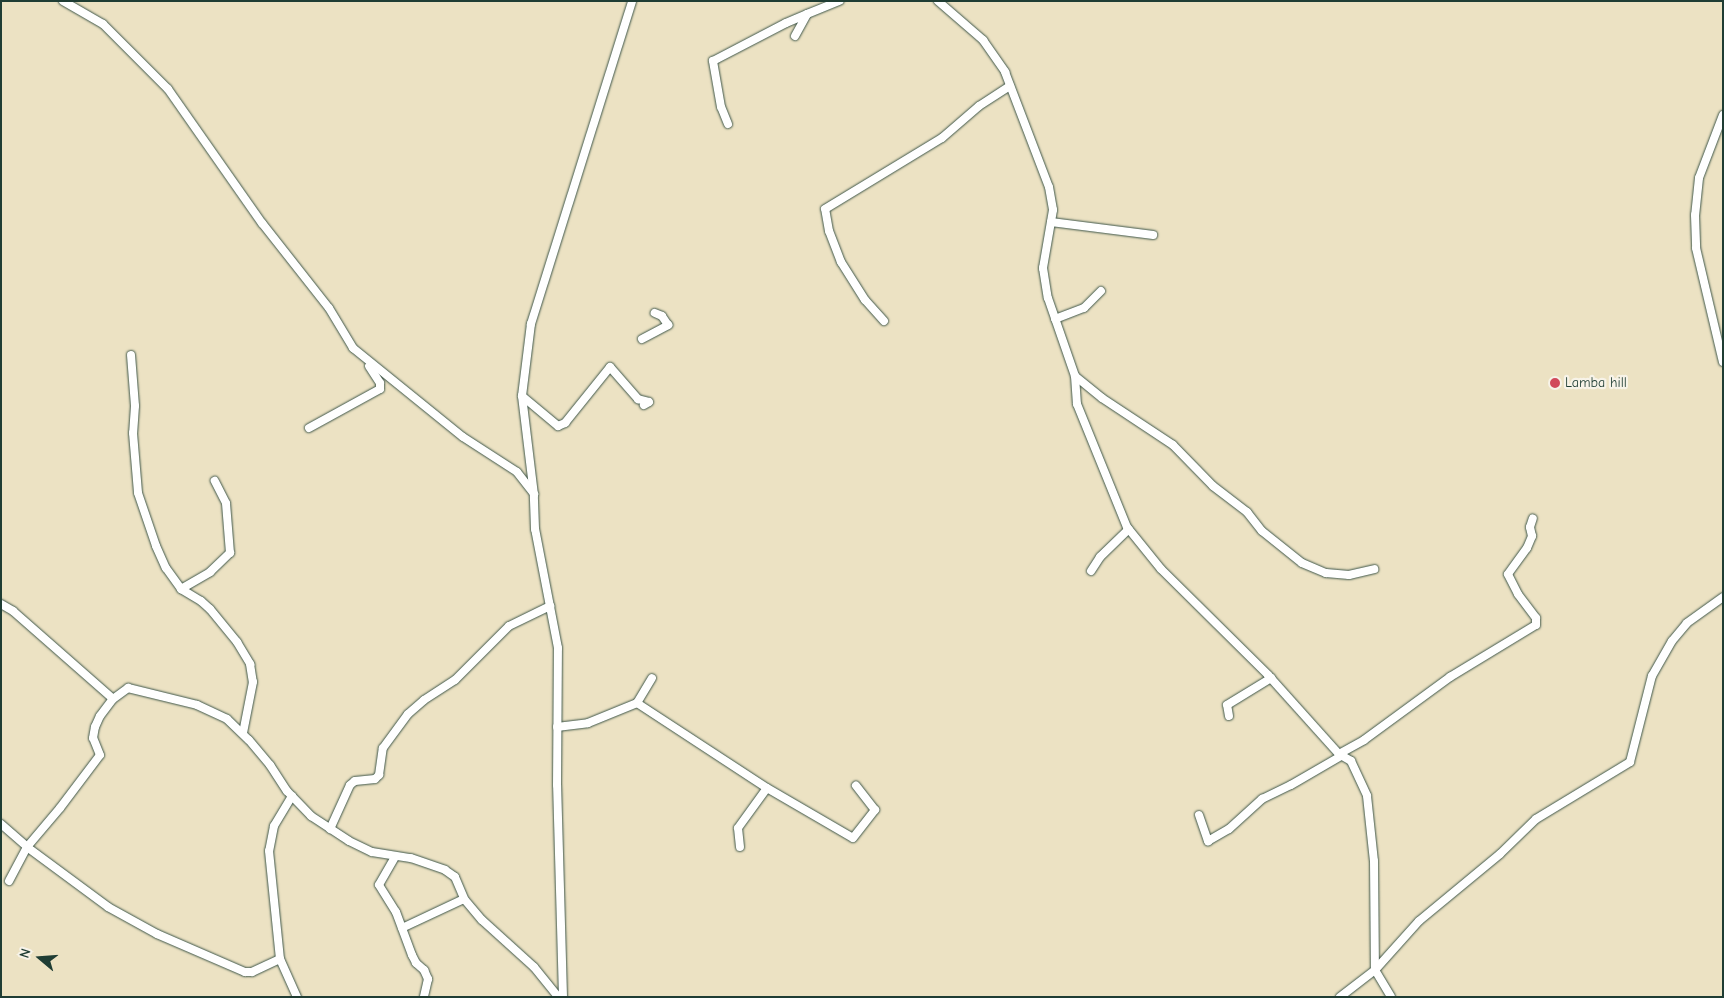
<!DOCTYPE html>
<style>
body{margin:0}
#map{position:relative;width:1724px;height:998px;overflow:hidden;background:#ece2c3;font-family:"Comic Neue",sans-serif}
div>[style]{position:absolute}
.roads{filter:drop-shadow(0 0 1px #3e5649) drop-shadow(0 0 1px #3e5649)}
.minor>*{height:8px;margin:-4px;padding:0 4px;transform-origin:4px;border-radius:4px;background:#fff}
.dots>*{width:14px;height:14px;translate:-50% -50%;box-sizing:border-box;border:2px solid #f7f3e8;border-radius:50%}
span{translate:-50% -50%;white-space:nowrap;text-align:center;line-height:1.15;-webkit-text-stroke:4.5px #f7f3e8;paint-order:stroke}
.poi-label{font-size:14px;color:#1f3d34}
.left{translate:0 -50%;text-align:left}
.frame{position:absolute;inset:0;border:2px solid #1f3d34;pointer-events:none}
.north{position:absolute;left:15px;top:933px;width:50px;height:50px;-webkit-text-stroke:4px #f7f3e8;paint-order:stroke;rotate:288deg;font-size:14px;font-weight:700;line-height:20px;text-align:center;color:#1f3d34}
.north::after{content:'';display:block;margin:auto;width:18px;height:22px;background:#1f3d34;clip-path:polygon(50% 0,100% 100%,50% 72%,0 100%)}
</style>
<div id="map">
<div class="roads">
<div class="minor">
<div style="left:63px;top:1px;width:46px;rotate:29.9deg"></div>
<div style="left:103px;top:24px;width:92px;rotate:45deg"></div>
<div style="left:168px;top:89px;width:164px;rotate:55deg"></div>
<div style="left:262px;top:223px;width:108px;rotate:51.8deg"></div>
<div style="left:329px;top:308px;width:47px;rotate:59deg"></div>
<div style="left:353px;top:348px;width:141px;rotate:39deg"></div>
<div style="left:463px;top:437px;width:64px;rotate:32.9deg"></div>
<div style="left:517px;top:472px;width:28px;rotate:52deg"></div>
<div style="left:938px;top:1px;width:60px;rotate:40.9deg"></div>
<div style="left:983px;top:40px;width:39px;rotate:55deg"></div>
<div style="left:1005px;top:72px;width:123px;rotate:69.1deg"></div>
<div style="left:1049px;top:187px;width:23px;rotate:80deg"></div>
<div style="left:1053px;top:210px;width:59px;rotate:99.8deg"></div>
<div style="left:1043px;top:268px;width:30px;rotate:81deg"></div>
<div style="left:1048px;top:298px;width:83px;rotate:70.9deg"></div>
<div style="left:1075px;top:376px;width:28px;rotate:86deg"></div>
<div style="left:1077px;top:404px;width:133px;rotate:67.9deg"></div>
<div style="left:1127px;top:527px;width:54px;rotate:51deg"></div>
<div style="left:1161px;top:569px;width:151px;rotate:44.7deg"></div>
<div style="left:1268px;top:675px;width:106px;rotate:48.1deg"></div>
<div style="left:1339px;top:754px;width:14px;rotate:30deg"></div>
<div style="left:1351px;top:761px;width:38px;rotate:65deg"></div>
<div style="left:1367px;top:796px;width:65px;rotate:83.9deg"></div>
<div style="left:1374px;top:861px;width:109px;rotate:89.5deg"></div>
<div style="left:1375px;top:970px;width:66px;rotate:-48.1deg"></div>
<div style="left:1419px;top:921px;width:105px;rotate:-39.6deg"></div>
<div style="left:1500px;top:854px;width:50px;rotate:-44.2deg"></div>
<div style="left:1536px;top:819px;width:110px;rotate:-31.2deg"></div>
<div style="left:1630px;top:762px;width:89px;rotate:-75.7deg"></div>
<div style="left:1652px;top:676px;width:40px;rotate:-60.3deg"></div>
<div style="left:1672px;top:641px;width:23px;rotate:-50deg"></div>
<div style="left:1687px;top:623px;width:44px;rotate:-35.8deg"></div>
<div style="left:795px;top:36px;width:25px;rotate:-61deg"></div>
<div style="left:807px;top:14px;width:35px;rotate:-22deg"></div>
<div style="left:1723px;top:115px;width:67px;rotate:110.9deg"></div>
<div style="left:1699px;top:178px;width:37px;rotate:96deg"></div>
<div style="left:1695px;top:215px;width:33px;rotate:88deg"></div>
<div style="left:1696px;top:248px;width:117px;rotate:76.7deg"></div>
<div style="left:728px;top:124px;width:18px;rotate:-112deg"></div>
<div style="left:721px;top:107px;width:47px;rotate:-99.9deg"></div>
<div style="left:713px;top:61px;width:82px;rotate:-27.5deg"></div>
<div style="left:786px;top:23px;width:23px;rotate:-23deg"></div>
<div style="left:1051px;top:222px;width:103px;rotate:7.3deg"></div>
<div style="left:1055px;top:319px;width:31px;rotate:-21deg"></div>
<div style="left:1084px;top:308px;width:24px;rotate:-45deg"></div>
<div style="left:884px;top:321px;width:28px;rotate:-132deg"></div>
<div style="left:865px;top:300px;width:45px;rotate:-122.3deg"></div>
<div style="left:841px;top:262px;width:33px;rotate:-111deg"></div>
<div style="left:829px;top:231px;width:22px;rotate:-100deg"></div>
<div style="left:825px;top:209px;width:137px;rotate:-31.3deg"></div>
<div style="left:942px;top:138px;width:49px;rotate:-40.9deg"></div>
<div style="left:979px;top:106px;width:37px;rotate:-33deg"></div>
<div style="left:642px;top:339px;width:30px;rotate:-28deg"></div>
<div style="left:668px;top:325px;width:11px;rotate:-124deg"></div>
<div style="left:662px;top:316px;width:8px;rotate:-157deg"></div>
<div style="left:131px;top:355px;width:51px;rotate:85.5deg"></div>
<div style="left:135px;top:406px;width:27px;rotate:94deg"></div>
<div style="left:133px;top:433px;width:60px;rotate:85.2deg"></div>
<div style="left:138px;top:493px;width:56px;rotate:71.2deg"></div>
<div style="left:156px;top:546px;width:24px;rotate:66deg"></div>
<div style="left:166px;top:568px;width:26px;rotate:54deg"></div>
<div style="left:181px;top:589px;width:23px;rotate:31deg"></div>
<div style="left:201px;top:601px;width:12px;rotate:42deg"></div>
<div style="left:210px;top:609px;width:43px;rotate:50.7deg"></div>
<div style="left:237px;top:642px;width:26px;rotate:59deg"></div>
<div style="left:250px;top:664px;width:18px;rotate:81deg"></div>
<div style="left:253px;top:682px;width:52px;rotate:101.1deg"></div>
<div style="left:1075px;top:376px;width:35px;rotate:39deg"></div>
<div style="left:1102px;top:398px;width:85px;rotate:33.5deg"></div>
<div style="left:1173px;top:445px;width:57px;rotate:45.7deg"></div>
<div style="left:1213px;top:486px;width:43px;rotate:37.4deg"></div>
<div style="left:1247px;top:512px;width:24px;rotate:52deg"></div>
<div style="left:1262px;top:531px;width:51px;rotate:38.7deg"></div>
<div style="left:1302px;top:563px;width:26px;rotate:23deg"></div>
<div style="left:1326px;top:573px;width:23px;rotate:5deg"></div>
<div style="left:1349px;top:575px;width:26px;rotate:-13deg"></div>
<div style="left:522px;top:396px;width:47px;rotate:39.8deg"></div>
<div style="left:558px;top:426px;width:8px;rotate:-23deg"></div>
<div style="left:565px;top:423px;width:72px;rotate:-51.2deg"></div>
<div style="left:610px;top:367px;width:43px;rotate:48.8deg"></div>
<div style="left:638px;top:399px;width:11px;rotate:15deg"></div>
<div style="left:649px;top:402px;width:6px;rotate:149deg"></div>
<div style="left:309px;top:428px;width:81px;rotate:-28.8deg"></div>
<div style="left:380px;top:389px;width:6px;rotate:-90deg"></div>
<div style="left:380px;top:383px;width:20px;rotate:-123deg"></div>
<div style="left:1091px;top:571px;width:17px;rotate:-57deg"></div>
<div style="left:1100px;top:557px;width:40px;rotate:-44deg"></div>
<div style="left:181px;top:589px;width:34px;rotate:-30deg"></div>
<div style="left:210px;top:572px;width:28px;rotate:-44deg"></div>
<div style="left:230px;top:553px;width:50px;rotate:-94.6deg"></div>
<div style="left:226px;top:503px;width:25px;rotate:-117deg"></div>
<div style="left:1px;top:604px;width:14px;rotate:30deg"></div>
<div style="left:13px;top:611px;width:133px;rotate:41.3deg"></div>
<div style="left:637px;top:703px;width:155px;rotate:33.2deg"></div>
<div style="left:767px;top:788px;width:99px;rotate:30.2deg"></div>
<div style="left:853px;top:838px;width:36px;rotate:-52deg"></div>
<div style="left:875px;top:810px;width:31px;rotate:-128deg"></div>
<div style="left:1229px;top:716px;width:11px;rotate:-100deg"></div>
<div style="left:1227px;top:705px;width:52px;rotate:-31.5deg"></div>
<div style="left:557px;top:727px;width:31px;rotate:-7deg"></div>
<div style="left:588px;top:723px;width:53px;rotate:-22.2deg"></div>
<div style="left:637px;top:703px;width:29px;rotate:-59deg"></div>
<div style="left:1339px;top:754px;width:29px;rotate:-29deg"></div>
<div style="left:1364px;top:740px;width:107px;rotate:-36.2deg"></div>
<div style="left:1450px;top:677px;width:100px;rotate:-31.2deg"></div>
<div style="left:1536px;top:625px;width:7px;rotate:-90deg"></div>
<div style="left:1536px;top:618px;width:30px;rotate:-127deg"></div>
<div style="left:1518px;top:594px;width:22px;rotate:-117deg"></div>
<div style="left:1508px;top:574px;width:32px;rotate:-54deg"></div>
<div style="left:1527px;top:548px;width:13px;rotate:-67deg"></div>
<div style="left:1532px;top:536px;width:9px;rotate:-103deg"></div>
<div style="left:1530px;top:527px;width:9px;rotate:-72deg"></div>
<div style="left:292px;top:796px;width:35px;rotate:121deg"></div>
<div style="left:274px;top:826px;width:25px;rotate:101deg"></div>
<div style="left:269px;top:851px;width:109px;rotate:84.2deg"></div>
<div style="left:280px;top:959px;width:42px;rotate:65.9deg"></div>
<div style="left:1199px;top:815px;width:28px;rotate:71deg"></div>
<div style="left:1208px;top:841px;width:24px;rotate:-30deg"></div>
<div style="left:1229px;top:829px;width:45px;rotate:-42.3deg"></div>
<div style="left:1262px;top:799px;width:32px;rotate:-26deg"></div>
<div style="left:1291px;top:785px;width:58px;rotate:-30.1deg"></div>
<div style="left:1px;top:824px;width:35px;rotate:41deg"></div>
<div style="left:27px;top:847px;width:101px;rotate:36.5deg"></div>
<div style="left:108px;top:907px;width:56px;rotate:28.9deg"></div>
<div style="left:157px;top:934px;width:96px;rotate:23.4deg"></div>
<div style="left:245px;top:972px;width:7px"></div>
<div style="left:252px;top:972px;width:31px;rotate:-25deg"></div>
<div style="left:330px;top:829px;width:48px;rotate:-65.6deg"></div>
<div style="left:350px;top:785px;width:6px;rotate:-39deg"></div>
<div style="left:355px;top:781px;width:20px;rotate:-6deg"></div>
<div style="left:375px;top:779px;width:6px;rotate:-45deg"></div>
<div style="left:379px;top:775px;width:27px;rotate:-82deg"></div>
<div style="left:383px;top:748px;width:42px;rotate:-53.7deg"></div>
<div style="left:408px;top:714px;width:21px;rotate:-41deg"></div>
<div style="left:424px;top:700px;width:37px;rotate:-33deg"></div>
<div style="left:455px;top:680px;width:76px;rotate:-45deg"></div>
<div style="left:509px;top:626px;width:46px;rotate:-26deg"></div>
<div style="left:740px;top:847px;width:19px;rotate:-96deg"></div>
<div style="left:738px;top:828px;width:49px;rotate:-54.1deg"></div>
<div style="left:395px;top:857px;width:32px;rotate:120deg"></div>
<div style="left:379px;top:885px;width:32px;rotate:58deg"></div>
<div style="left:396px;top:912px;width:46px;rotate:69.6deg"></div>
<div style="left:412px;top:955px;width:9px;rotate:63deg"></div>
<div style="left:416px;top:963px;width:11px;rotate:41deg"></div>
<div style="left:424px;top:970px;width:10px;rotate:66deg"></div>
<div style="left:428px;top:979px;width:18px;rotate:103deg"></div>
<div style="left:9px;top:881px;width:38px;rotate:-62deg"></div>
<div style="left:27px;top:847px;width:51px;rotate:-49.8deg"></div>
<div style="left:60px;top:808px;width:66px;rotate:-53deg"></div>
<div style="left:100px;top:755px;width:18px;rotate:-112deg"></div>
<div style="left:93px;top:738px;width:11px;rotate:-80deg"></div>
<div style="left:95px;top:727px;width:12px;rotate:-66deg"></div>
<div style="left:100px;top:716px;width:21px;rotate:-53deg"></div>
<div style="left:113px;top:699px;width:19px;rotate:-36deg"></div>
<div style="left:128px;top:688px;width:71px;rotate:13.8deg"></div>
<div style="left:197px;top:705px;width:33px;rotate:25deg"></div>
<div style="left:227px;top:719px;width:30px;rotate:44deg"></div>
<div style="left:249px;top:740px;width:33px;rotate:50deg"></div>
<div style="left:270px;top:765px;width:31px;rotate:57deg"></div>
<div style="left:287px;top:791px;width:35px;rotate:46deg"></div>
<div style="left:311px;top:816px;width:45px;rotate:33.3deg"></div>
<div style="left:349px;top:841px;width:25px;rotate:26deg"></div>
<div style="left:372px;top:852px;width:39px;rotate:9deg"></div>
<div style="left:411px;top:858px;width:36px;rotate:19deg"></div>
<div style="left:445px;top:870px;width:12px;rotate:35deg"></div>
<div style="left:455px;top:877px;width:25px;rotate:67deg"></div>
<div style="left:465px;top:900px;width:26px;rotate:50deg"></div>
<div style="left:482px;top:920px;width:70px;rotate:42.1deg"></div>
<div style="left:534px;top:967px;width:38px;rotate:51deg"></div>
<div style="left:402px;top:928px;width:68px;rotate:-25.1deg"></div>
<div style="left:563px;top:997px;width:212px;rotate:-91.6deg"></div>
<div style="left:557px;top:785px;width:137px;rotate:-89.6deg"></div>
<div style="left:558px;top:648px;width:121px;rotate:-100.9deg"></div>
<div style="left:535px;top:529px;width:34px;rotate:-92deg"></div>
<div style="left:534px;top:495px;width:100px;rotate:-96.9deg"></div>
<div style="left:522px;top:396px;width:73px;rotate:-82.9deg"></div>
<div style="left:531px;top:324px;width:338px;rotate:-72.6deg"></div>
<div style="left:1340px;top:997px;width:44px;rotate:-37.6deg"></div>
<div style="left:1375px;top:970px;width:31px;rotate:59deg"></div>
</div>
</div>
<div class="dots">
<div style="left:1555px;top:383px;background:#d1495b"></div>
</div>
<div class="poi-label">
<span class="left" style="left:1565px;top:383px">Lamba hill</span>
</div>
<div class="frame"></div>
<div class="north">N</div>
</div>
